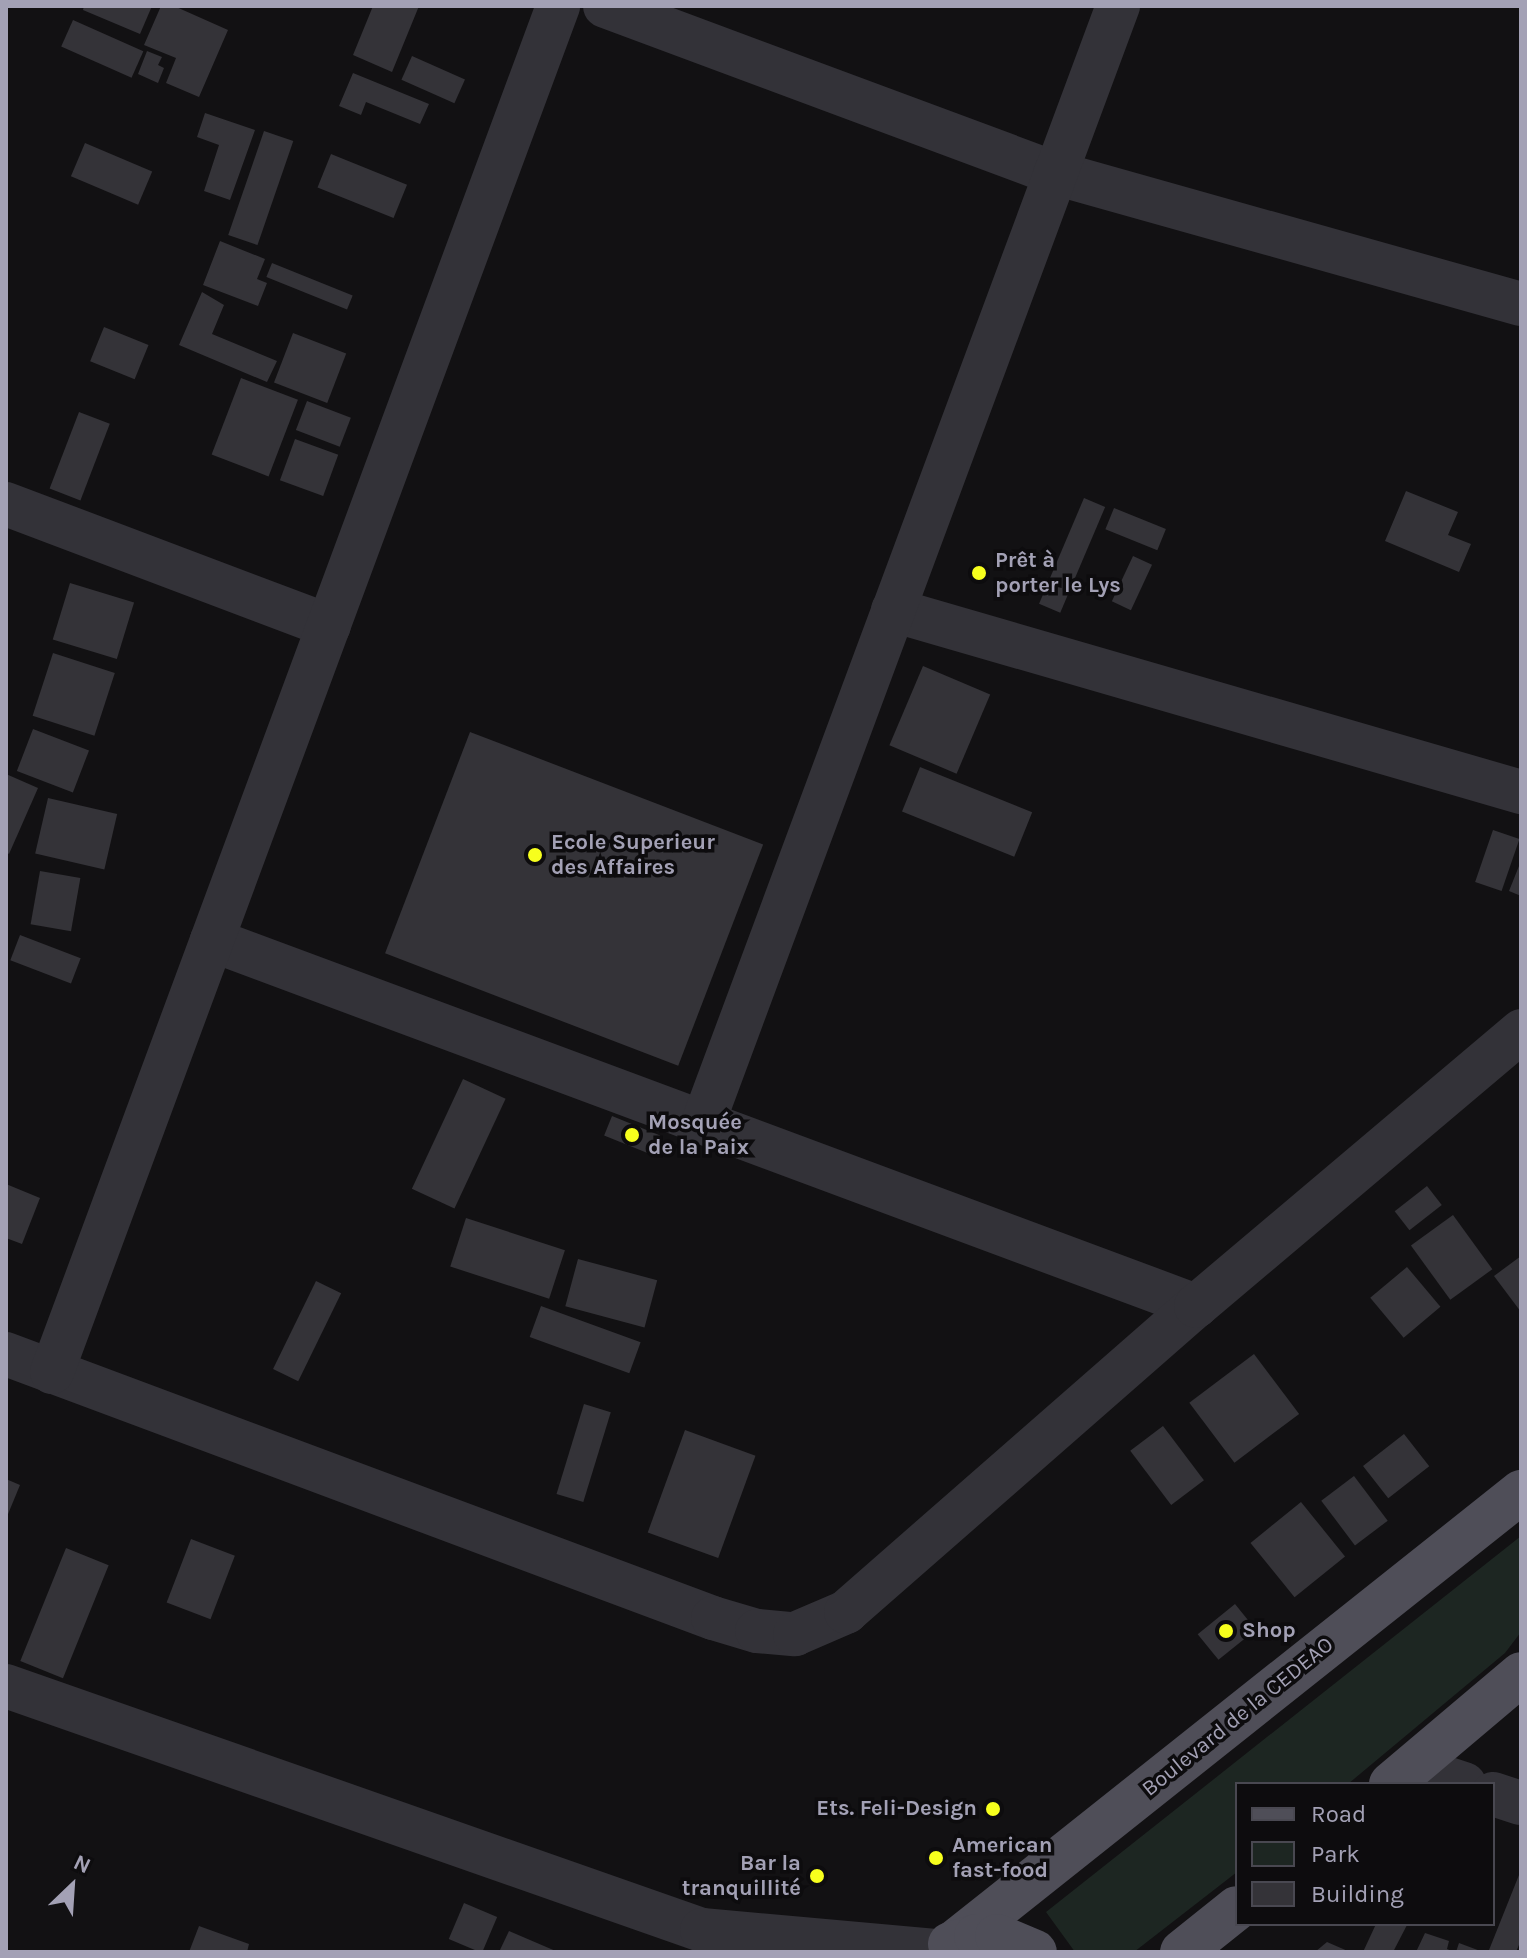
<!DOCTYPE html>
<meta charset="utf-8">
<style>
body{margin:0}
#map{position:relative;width:1527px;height:1958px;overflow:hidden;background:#121113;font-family:Karla,sans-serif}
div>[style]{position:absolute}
.green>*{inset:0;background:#1d2622}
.building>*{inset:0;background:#343338;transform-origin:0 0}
.street>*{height:44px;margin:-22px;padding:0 22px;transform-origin:22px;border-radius:22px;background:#333238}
.primary>*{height:44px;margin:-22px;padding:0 22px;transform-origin:22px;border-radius:22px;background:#4f4e58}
.dots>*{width:22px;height:22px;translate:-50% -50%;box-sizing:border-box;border:4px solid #0d0c0e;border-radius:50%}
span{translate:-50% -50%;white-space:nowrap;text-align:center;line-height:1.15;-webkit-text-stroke:7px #0d0c0e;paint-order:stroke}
.poi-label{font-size:22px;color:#a3a1b5;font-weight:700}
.left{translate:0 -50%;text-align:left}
.right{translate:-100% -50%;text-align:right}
.street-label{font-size:22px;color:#a3a1b5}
.frame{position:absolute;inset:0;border:8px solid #a3a1b5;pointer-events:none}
.legend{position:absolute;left:1235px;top:1782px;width:260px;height:144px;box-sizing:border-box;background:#0d0c0e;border:2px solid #494851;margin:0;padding:10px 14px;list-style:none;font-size:24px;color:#a3a1b5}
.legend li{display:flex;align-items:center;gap:16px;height:40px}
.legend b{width:40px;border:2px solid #494851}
.north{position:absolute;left:32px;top:1846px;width:80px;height:80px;-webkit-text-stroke:6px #0d0c0e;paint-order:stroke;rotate:25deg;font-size:22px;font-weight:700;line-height:32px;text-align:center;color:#a3a1b5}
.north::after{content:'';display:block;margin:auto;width:28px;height:36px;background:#a3a1b5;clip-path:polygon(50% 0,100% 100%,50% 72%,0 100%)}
</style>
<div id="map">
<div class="green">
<div style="clip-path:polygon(1521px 1536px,1521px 1632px,1505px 1653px,1348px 1784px,1237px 1784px,1237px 1872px,1134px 1952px,1075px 1952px,1046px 1912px)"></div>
</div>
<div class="building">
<div style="clip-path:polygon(84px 6px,152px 6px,140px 34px,83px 10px)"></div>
<div style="clip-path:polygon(161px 6px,174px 6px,228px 30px,199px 97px,166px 83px,176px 58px,144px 45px)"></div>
<div style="clip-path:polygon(373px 6px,419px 6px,392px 72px,353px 55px)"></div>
<div style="left:73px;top:20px;width:77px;height:29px;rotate:24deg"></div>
<div style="clip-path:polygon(147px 51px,162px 57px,158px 65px,164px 68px,158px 83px,138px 74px)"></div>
<div style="left:412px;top:56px;width:58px;height:26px;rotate:24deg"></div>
<div style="clip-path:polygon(353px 73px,429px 104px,420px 124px,366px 102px,361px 115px,339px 106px)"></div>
<div style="clip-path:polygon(205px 113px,255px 130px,230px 200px,204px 191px,219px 145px,197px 137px)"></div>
<div style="left:264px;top:131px;width:31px;height:110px;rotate:19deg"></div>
<div style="left:85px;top:143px;width:73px;height:36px;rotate:23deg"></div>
<div style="left:331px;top:154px;width:82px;height:36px;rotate:22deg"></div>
<div style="clip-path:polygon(220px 241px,265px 259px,257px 279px,267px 283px,258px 306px,203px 285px)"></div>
<div style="left:272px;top:263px;width:87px;height:15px;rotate:22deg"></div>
<div style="clip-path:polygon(202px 292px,224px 305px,212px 334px,277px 361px,267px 382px,179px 345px)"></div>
<div style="left:104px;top:327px;width:48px;height:37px;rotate:22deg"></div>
<div style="left:293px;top:333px;width:57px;height:53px;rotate:21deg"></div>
<div style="left:241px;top:378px;width:61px;height:82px;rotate:21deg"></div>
<div style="left:307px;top:401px;width:47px;height:31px;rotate:21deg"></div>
<div style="left:79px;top:412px;width:33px;height:82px;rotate:21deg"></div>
<div style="left:295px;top:439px;width:46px;height:44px;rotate:20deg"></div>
<div style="clip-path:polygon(1406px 491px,1458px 512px,1448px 535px,1471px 544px,1459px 572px,1385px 541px)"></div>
<div style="left:1084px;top:498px;width:23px;height:115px;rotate:23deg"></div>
<div style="left:1114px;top:508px;width:56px;height:23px;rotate:22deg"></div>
<div style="left:1133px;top:556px;width:21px;height:50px;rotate:25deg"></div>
<div style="left:70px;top:583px;width:67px;height:59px;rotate:17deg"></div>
<div style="left:53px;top:653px;width:65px;height:66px;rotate:18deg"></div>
<div style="left:923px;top:666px;width:73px;height:86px;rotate:23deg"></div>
<div style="left:33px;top:729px;width:60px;height:45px;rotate:21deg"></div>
<div style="left:470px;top:732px;width:314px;height:237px;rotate:21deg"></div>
<div style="left:920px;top:767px;width:121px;height:48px;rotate:22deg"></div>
<div style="clip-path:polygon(6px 774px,38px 788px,9px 854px,6px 852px)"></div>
<div style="left:48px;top:798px;width:71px;height:57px;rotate:13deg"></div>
<div style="left:1493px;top:830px;width:28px;height:55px;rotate:19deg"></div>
<div style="clip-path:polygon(1521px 861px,1521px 896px,1509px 891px)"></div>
<div style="left:40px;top:871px;width:41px;height:54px;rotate:10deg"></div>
<div style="left:20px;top:935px;width:65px;height:27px;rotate:21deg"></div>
<div style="left:463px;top:1079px;width:47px;height:121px;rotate:25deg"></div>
<div style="left:612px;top:1116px;width:52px;height:21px;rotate:22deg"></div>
<div style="clip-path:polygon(6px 1184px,40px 1198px,22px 1244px,6px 1238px)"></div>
<div style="left:1427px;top:1186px;width:24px;height:41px;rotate:52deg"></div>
<div style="left:1453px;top:1215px;width:67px;height:52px;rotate:54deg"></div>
<div style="left:466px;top:1218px;width:104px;height:51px;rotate:18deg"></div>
<div style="clip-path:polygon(1521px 1256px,1521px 1312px,1494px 1276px)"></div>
<div style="left:578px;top:1259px;width:82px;height:49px;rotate:15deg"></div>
<div style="left:1407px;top:1267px;width:52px;height:48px;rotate:50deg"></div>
<div style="left:316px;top:1281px;width:28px;height:98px;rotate:26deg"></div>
<div style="left:541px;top:1306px;width:106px;height:33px;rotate:20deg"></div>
<div style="left:1254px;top:1354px;width:75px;height:81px;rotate:53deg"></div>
<div style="left:584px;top:1404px;width:28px;height:94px;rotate:17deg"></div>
<div style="left:1163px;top:1426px;width:68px;height:41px;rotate:53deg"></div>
<div style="left:685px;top:1430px;width:75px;height:109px;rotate:20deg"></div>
<div style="left:1404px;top:1434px;width:41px;height:52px;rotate:52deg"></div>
<div style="left:1354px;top:1476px;width:56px;height:41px;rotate:53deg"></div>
<div style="clip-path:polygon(6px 1479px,20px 1485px,6px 1519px)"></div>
<div style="left:1301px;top:1502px;width:70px;height:65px;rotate:51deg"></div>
<div style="left:191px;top:1539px;width:47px;height:68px;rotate:21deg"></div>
<div style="left:66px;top:1548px;width:46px;height:122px;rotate:22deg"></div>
<div style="left:1235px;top:1604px;width:33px;height:48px;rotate:51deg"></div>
<div style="clip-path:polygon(1521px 1870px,1521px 1940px,1516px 1952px,1492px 1952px,1489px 1950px)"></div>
<div style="left:464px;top:1903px;width:36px;height:39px;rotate:23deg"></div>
<div style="clip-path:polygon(1376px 1924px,1407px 1925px,1393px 1952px,1363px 1952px)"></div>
<div style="clip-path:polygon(199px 1926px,249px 1944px,247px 1952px,189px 1952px)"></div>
<div style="clip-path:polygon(509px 1931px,558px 1952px,499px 1952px)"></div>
<div style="clip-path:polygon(1425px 1933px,1449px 1941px,1447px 1949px,1454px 1952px,1416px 1952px)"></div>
<div style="clip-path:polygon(1327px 1942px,1350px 1952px,1315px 1952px)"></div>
<div style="clip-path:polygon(1459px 1943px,1483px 1952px,1456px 1952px)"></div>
</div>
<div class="street">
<div style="left:605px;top:6px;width:480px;rotate:20.4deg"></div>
<div style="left:1055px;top:173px;width:484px;rotate:15.7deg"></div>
<div style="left:6px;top:504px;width:345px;rotate:20.7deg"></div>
<div style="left:893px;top:610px;width:654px;rotate:16.16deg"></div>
<div style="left:212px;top:940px;width:1050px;rotate:20.4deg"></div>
<div style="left:703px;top:1123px;width:1192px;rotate:-69.62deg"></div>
<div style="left:6px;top:1354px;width:755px;rotate:20.48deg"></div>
<div style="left:713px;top:1618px;width:46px;rotate:16.5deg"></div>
<div style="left:757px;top:1631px;width:38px;rotate:5deg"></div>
<div style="left:795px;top:1634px;width:56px;rotate:-23.3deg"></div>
<div style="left:846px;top:1612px;width:465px;rotate:-41.2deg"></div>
<div style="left:1196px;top:1306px;width:426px;rotate:-40.2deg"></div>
<div style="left:52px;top:1372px;width:1457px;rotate:-69.67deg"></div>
<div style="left:6px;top:1686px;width:738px;rotate:19.32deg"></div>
<div style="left:702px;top:1930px;width:237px;rotate:5.1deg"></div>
<div style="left:1412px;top:1767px;width:55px;rotate:18.1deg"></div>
<div style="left:1493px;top:1794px;width:29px;rotate:18deg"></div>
</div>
<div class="primary">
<div style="left:1391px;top:1784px;width:170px;rotate:-40.2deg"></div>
<div style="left:956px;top:1941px;width:722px;rotate:-38.47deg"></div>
<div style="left:950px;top:1944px;width:27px;rotate:-17deg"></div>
<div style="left:976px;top:1936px;width:21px"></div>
<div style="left:997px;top:1936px;width:41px;rotate:22.8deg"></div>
<div style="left:1182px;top:1952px;width:70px;rotate:-38.7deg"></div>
</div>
<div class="dots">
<div style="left:979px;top:573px;background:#f7ff1d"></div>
<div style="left:535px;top:855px;background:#f7ff1d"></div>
<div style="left:632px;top:1135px;background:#f7ff1d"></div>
<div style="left:1226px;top:1631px;background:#f7ff1d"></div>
<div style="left:993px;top:1809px;background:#f7ff1d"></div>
<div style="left:936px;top:1858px;background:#f7ff1d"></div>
<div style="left:817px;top:1876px;background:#f7ff1d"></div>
</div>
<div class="poi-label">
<span class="left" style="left:995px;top:573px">Prêt à<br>porter le Lys</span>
<span class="left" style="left:551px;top:855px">Ecole Superieur<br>des Affaires</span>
<span class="left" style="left:648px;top:1135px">Mosquée<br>de la Paix</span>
<span class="left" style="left:1242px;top:1631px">Shop</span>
<span class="right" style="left:977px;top:1809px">Ets. Feli-Design</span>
<span class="left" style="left:952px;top:1858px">American<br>fast-food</span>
<span class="right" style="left:801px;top:1876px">Bar la<br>tranquillité</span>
</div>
<div class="street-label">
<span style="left:1238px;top:1717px;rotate:-39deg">Boulevard de la CEDEAO</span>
</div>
<div class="frame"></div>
<ul class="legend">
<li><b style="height:10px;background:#4f4e58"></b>Road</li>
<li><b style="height:22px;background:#1d2622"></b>Park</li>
<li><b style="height:22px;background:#343338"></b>Building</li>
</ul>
<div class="north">N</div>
</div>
